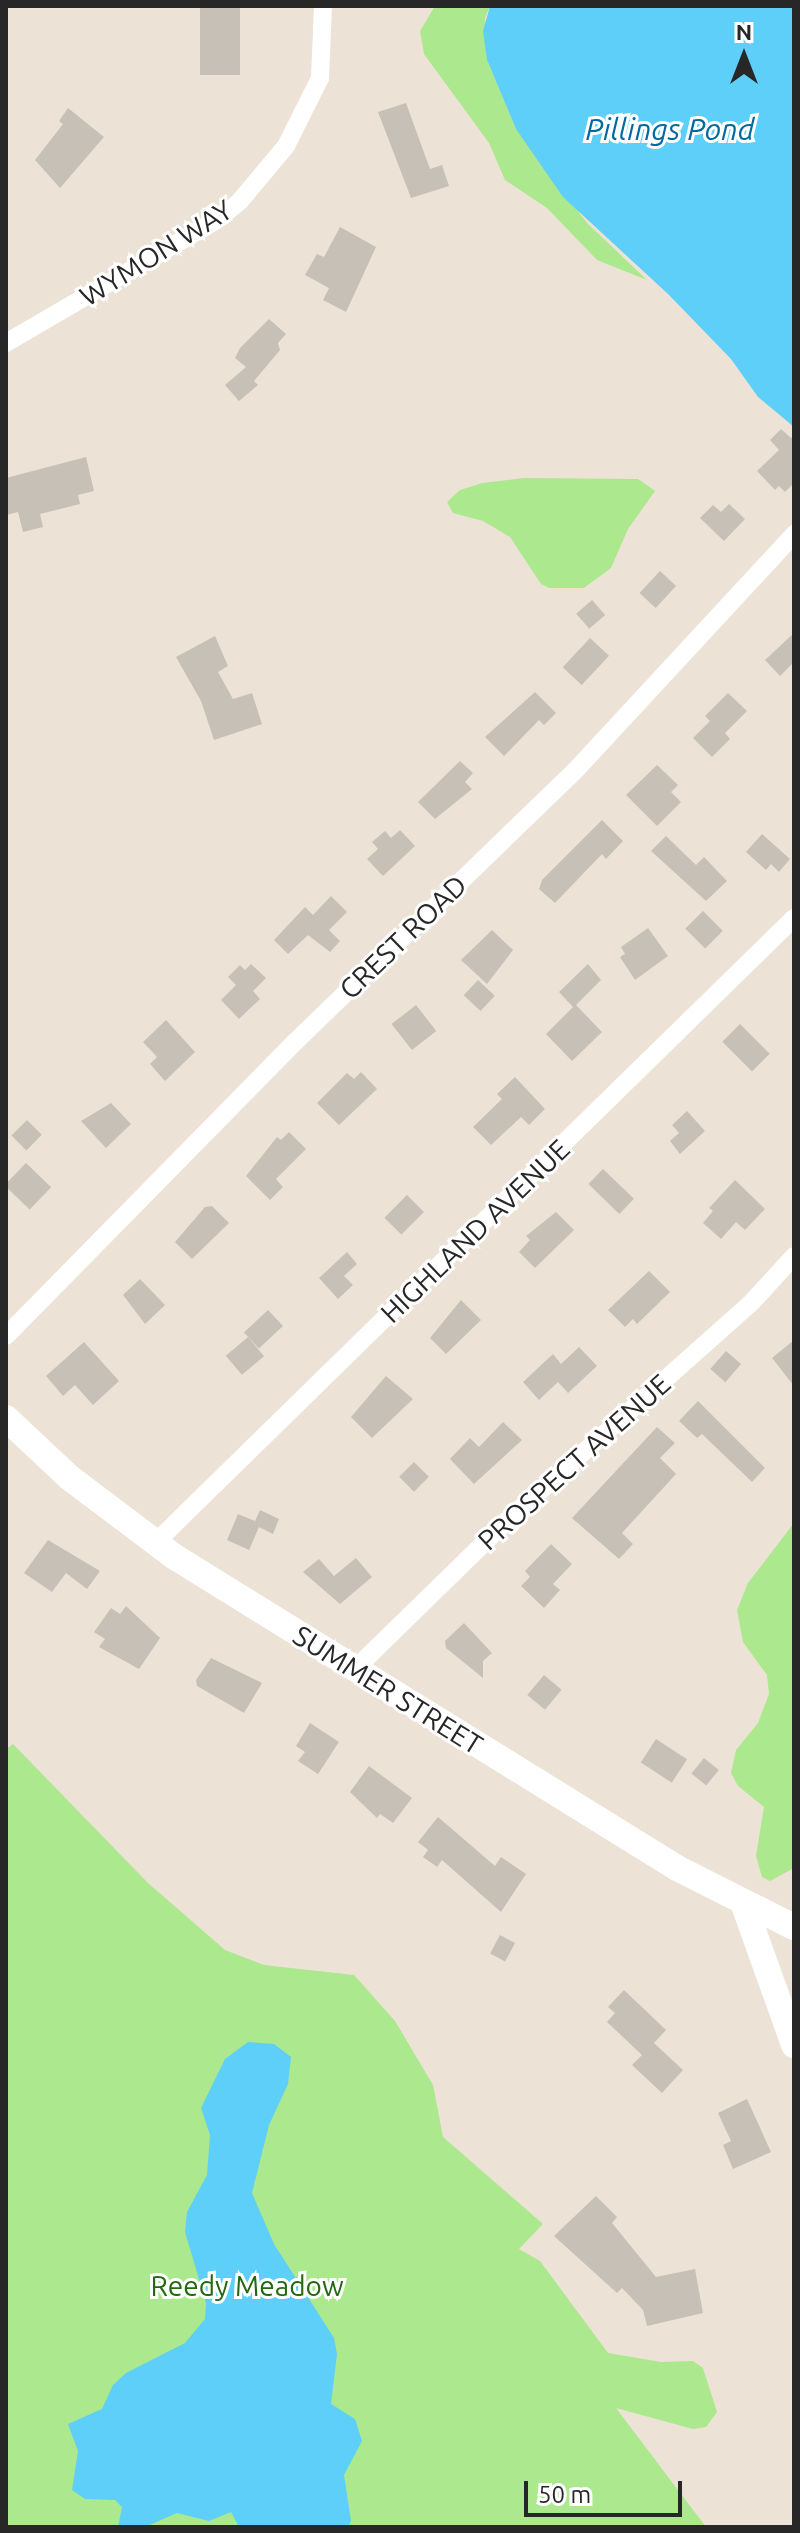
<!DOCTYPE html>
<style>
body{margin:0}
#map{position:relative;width:800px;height:2533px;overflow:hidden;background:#ece3d6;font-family:Ubuntu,sans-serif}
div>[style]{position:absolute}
.green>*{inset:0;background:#ace88d}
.water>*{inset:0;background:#5ecff9}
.building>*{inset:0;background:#c6c0b7;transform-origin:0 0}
.minor>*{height:18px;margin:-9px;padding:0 9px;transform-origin:9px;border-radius:9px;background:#fff}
.secondary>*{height:26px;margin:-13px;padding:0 13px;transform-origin:13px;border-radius:13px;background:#fff}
span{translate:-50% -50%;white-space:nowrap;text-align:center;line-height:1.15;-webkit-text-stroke:6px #fff;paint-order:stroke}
.street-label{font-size:28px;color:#272727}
.park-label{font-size:28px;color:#246912}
.water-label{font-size:30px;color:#0169a1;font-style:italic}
.frame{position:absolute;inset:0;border:8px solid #272727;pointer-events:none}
.north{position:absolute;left:704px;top:16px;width:80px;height:80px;-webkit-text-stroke:6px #fff;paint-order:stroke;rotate:0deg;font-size:22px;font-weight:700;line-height:32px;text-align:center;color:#272727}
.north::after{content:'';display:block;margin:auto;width:28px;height:36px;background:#272727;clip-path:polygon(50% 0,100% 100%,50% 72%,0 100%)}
.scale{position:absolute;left:524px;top:2481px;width:158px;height:36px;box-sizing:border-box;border:4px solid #272727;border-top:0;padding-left:10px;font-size:24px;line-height:28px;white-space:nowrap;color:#272727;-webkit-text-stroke:6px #fff;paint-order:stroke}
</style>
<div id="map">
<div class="green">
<div style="clip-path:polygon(435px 6px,490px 6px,485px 18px,487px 60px,516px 129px,587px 223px,647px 280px,597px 260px,547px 208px,505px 180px,489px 143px,424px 54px,420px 31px)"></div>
<div style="clip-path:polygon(524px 478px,638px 479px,655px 491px,628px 529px,611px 568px,584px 588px,549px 588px,541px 584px,510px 537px,483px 521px,453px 513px,447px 502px,460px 490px,482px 483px)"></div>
<div style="clip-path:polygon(794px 1523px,794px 1868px,770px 1881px,762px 1877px,756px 1856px,764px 1807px,738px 1786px,731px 1773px,736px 1750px,758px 1723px,769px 1694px,767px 1675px,743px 1642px,737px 1610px,748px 1583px)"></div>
<div style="clip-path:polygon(13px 1744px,148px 1883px,225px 1950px,264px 1965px,354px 1975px,395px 2021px,433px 2085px,443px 2137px,543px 2224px,519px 2249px,540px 2261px,608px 2353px,661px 2362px,693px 2361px,703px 2368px,717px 2412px,706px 2427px,693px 2429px,616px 2408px,706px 2527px,6px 2527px,6px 1749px)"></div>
</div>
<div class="water">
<div style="clip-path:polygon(490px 6px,794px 6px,794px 427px,758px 397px,731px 359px,668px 294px,563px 197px,516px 129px,487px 60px,483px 31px)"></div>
<div style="clip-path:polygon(248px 2042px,274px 2044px,291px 2057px,288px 2084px,269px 2125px,252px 2193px,274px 2244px,334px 2338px,337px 2354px,331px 2404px,355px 2419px,362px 2441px,344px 2475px,351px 2521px,348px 2527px,239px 2527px,231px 2512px,209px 2521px,177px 2513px,145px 2527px,118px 2527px,122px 2507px,115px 2500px,85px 2499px,72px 2490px,78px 2451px,68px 2424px,102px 2409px,113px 2385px,126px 2373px,185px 2343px,205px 2319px,206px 2303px,185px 2232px,187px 2212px,207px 2175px,210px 2135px,201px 2108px,225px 2059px)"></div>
</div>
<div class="building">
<div style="left:200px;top:6px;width:40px;height:69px"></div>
<div style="clip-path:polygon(406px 103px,430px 169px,442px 165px,449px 186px,411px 198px,378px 112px)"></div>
<div style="clip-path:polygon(68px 108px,104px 137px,60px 188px,35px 160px,63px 124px,59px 121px)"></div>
<div style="clip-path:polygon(340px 227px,376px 247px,346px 312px,323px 300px,329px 288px,305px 275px,317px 254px,324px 257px)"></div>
<div style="clip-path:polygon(269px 319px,286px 334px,278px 343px,280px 350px,254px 381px,258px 385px,239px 401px,225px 385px,246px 367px,235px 358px,240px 348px)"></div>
<div style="clip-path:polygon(781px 429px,791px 438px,794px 435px,794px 483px,785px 492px,779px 486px,775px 490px,757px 471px,779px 450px,770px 440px)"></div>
<div style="clip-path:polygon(86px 457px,94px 491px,78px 495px,80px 504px,40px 514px,43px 527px,23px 532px,18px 512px,6px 515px,6px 478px)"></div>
<div style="clip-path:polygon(729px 504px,745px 519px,724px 541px,700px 518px,713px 505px,721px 512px)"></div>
<div style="left:660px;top:571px;width:22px;height:30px;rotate:43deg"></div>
<div style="left:592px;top:600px;width:20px;height:21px;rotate:49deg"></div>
<div style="clip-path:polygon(794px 633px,794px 662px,780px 676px,765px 660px)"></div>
<div style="clip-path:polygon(215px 636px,228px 666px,218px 672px,233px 699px,252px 693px,262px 724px,214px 740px,201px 701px,176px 657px)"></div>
<div style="left:590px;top:638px;width:26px;height:40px;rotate:43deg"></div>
<div style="clip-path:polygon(535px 692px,556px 713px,544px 725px,539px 720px,504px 756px,485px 737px)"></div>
<div style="clip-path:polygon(728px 693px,747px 711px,725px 733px,730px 739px,712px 757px,693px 738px,710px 721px,705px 716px)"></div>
<div style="clip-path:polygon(460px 761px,473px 773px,465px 782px,472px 789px,435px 819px,418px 802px)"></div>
<div style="clip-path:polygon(657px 765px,678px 785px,671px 792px,681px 802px,657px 826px,626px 795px)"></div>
<div style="clip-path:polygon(602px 820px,623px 841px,606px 859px,602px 854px,555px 903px,539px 889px,542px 880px)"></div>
<div style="clip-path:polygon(400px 830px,415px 846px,383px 876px,367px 859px,378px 849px,372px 842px,385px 831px,391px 838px)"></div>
<div style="clip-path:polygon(762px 834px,790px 859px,779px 872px,771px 864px,766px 870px,746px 852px)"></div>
<div style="clip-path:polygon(666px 836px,696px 865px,704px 857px,727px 881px,706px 901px,651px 851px)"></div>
<div style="clip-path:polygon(331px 896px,347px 912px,329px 930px,340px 941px,330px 952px,308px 935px,288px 954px,274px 940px,305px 907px,313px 915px)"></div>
<div style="left:703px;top:911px;width:28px;height:25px;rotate:45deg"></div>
<div style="clip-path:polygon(648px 928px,668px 956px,635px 980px,620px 957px,625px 954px,621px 947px)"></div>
<div style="clip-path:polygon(492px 930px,513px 950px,487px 984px,461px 960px)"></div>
<div style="clip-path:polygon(251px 964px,266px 978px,253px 991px,260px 999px,239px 1019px,221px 1000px,236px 985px,228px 977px,240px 965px,245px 970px)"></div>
<div style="clip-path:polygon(588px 964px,601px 980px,576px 1005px,602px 1032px,572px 1061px,546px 1034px,573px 1007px,559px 992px)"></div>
<div style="left:478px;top:980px;width:23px;height:21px;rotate:43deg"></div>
<div style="left:416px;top:1005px;width:33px;height:31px;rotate:52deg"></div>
<div style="clip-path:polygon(166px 1020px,195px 1052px,165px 1081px,150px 1064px,157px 1057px,143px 1042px)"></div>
<div style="left:740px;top:1024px;width:42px;height:25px;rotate:45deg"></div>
<div style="clip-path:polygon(361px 1072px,377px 1089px,339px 1125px,317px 1103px,347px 1073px,354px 1079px)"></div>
<div style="clip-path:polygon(515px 1077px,545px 1109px,529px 1125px,521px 1117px,491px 1145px,473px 1127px,502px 1099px,497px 1094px)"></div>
<div style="clip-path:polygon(111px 1103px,131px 1124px,106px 1148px,81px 1121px)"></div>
<div style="clip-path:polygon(687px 1111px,705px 1131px,680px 1154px,670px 1141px,679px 1133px,672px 1125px)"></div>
<div style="left:27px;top:1120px;width:21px;height:22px;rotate:45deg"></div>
<div style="clip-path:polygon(289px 1132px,306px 1149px,276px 1179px,283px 1187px,270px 1200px,246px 1176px,277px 1137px,281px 1140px)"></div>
<div style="left:26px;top:1163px;width:35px;height:31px;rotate:44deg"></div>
<div style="left:603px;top:1169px;width:43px;height:21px;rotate:44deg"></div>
<div style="clip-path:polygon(735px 1180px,765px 1209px,745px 1230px,736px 1222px,721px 1239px,703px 1223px,713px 1211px,709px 1208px)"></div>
<div style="left:407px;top:1195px;width:24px;height:32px;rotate:45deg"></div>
<div style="clip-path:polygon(212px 1206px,229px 1223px,192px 1259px,175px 1242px,205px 1207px)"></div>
<div style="clip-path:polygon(556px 1212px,574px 1230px,535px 1268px,519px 1252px,530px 1240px,526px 1236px)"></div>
<div style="clip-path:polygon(347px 1252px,357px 1264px,344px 1276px,353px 1285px,338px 1299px,319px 1278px)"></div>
<div style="clip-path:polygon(649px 1271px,670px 1292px,637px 1324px,633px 1319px,625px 1327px,608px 1310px)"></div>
<div style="clip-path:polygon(140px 1279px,165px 1305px,145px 1324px,123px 1295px)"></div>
<div style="clip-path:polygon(461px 1300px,481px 1320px,446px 1354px,430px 1338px)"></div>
<div style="left:268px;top:1310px;width:22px;height:33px;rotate:47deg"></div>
<div style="left:248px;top:1337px;width:25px;height:29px;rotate:50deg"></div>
<div style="clip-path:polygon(794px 1340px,794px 1386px,772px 1358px)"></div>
<div style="clip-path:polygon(84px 1342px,119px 1381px,93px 1405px,75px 1385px,63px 1396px,46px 1376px)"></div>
<div style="clip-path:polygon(579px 1347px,597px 1366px,568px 1393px,558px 1382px,539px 1400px,523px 1382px,553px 1354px,561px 1364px)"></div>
<div style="left:726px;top:1351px;width:20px;height:24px;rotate:41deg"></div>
<div style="clip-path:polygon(386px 1376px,413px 1399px,372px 1438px,351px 1417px)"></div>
<div style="clip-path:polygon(698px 1401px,765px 1468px,752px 1482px,702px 1434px,697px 1438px,679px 1421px)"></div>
<div style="clip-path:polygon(503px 1422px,522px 1440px,474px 1484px,450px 1459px,470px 1438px,479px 1447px)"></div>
<div style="clip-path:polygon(657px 1427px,675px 1443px,660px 1458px,676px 1474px,622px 1533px,633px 1544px,619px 1559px,572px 1518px)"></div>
<div style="left:414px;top:1462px;width:21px;height:21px;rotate:45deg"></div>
<div style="clip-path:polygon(260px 1510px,279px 1519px,273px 1534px,259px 1527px,249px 1550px,227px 1540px,238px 1514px,255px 1521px)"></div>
<div style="clip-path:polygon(48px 1540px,100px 1571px,87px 1589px,66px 1573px,52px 1592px,24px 1573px)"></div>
<div style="clip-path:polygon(551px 1544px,572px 1564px,553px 1584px,560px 1590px,544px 1608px,521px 1586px,530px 1577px,525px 1571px)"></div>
<div style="clip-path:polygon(356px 1558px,372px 1577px,340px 1604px,303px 1572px,319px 1559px,334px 1576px)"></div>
<div style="clip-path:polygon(126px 1606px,160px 1638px,139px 1669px,99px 1647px,105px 1639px,94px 1632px,111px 1608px,120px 1614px)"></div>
<div style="clip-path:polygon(464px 1623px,492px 1653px,483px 1661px,483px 1678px,446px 1648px,445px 1641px)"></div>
<div style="clip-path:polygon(211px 1658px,262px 1683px,244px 1713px,197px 1686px,196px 1680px)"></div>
<div style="left:544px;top:1675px;width:23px;height:26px;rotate:40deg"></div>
<div style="clip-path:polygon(310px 1723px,339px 1742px,318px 1774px,298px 1761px,305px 1752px,296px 1746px)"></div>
<div style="left:656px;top:1739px;width:37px;height:28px;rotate:33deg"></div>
<div style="left:704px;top:1758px;width:19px;height:20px;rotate:39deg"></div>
<div style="clip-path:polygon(369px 1766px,412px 1798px,393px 1823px,380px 1814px,377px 1818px,350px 1792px)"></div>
<div style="clip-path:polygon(438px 1817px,495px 1866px,501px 1857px,526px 1874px,501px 1912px,442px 1860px,437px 1867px,423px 1857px,428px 1850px,418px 1842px)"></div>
<div style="left:500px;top:1935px;width:17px;height:21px;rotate:28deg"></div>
<div style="clip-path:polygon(624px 1990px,666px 2030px,654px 2043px,683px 2070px,662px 2093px,632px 2065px,642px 2055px,607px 2022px,615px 2013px,608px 2007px)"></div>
<div style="clip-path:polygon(747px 2099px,771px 2152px,733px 2169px,723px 2145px,731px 2141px,718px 2113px)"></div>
<div style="clip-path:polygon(596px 2196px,617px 2217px,612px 2223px,656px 2277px,695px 2269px,703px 2313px,647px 2326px,643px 2310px,622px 2288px,617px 2293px,554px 2236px)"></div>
</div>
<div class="minor">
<div style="left:6px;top:343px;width:246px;rotate:-30.3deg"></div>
<div style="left:218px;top:219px;width:28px;rotate:-39deg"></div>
<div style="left:240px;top:201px;width:72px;rotate:-50.1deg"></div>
<div style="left:286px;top:146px;width:76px;rotate:-63.4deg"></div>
<div style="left:320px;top:78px;width:72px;rotate:-87.6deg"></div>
<div style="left:6px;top:1336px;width:412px;rotate:-45.5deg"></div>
<div style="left:295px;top:1042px;width:387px;rotate:-44.1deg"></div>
<div style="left:573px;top:773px;width:326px;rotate:-47.2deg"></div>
<div style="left:155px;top:1543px;width:894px;rotate:-44.37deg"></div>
<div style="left:355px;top:1669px;width:221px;rotate:-44.3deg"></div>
<div style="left:513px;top:1515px;width:320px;rotate:-41.7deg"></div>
<div style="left:752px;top:1302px;width:62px;rotate:-47.6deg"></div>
</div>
<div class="secondary">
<div style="left:6px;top:1418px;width:88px;rotate:43.2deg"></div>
<div style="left:70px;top:1478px;width:131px;rotate:37deg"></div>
<div style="left:175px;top:1557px;width:591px;rotate:31.78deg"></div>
<div style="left:677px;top:1868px;width:131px;rotate:26.8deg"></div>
<div style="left:744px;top:1905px;width:149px;rotate:70.3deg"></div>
</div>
<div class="street-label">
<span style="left:156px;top:253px;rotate:-32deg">WYMON WAY</span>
<span style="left:403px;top:937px;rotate:-44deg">CREST ROAD</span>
<span style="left:475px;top:1231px;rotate:-44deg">HIGHLAND AVENUE</span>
<span style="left:574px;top:1462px;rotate:-42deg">PROSPECT AVENUE</span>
<span style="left:388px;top:1690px;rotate:32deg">SUMMER STREET</span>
</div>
<div class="park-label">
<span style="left:247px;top:2286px">Reedy Meadow</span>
</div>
<div class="water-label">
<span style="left:670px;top:129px">Pillings Pond</span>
</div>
<div class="frame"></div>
<div class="north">N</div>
<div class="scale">50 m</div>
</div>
